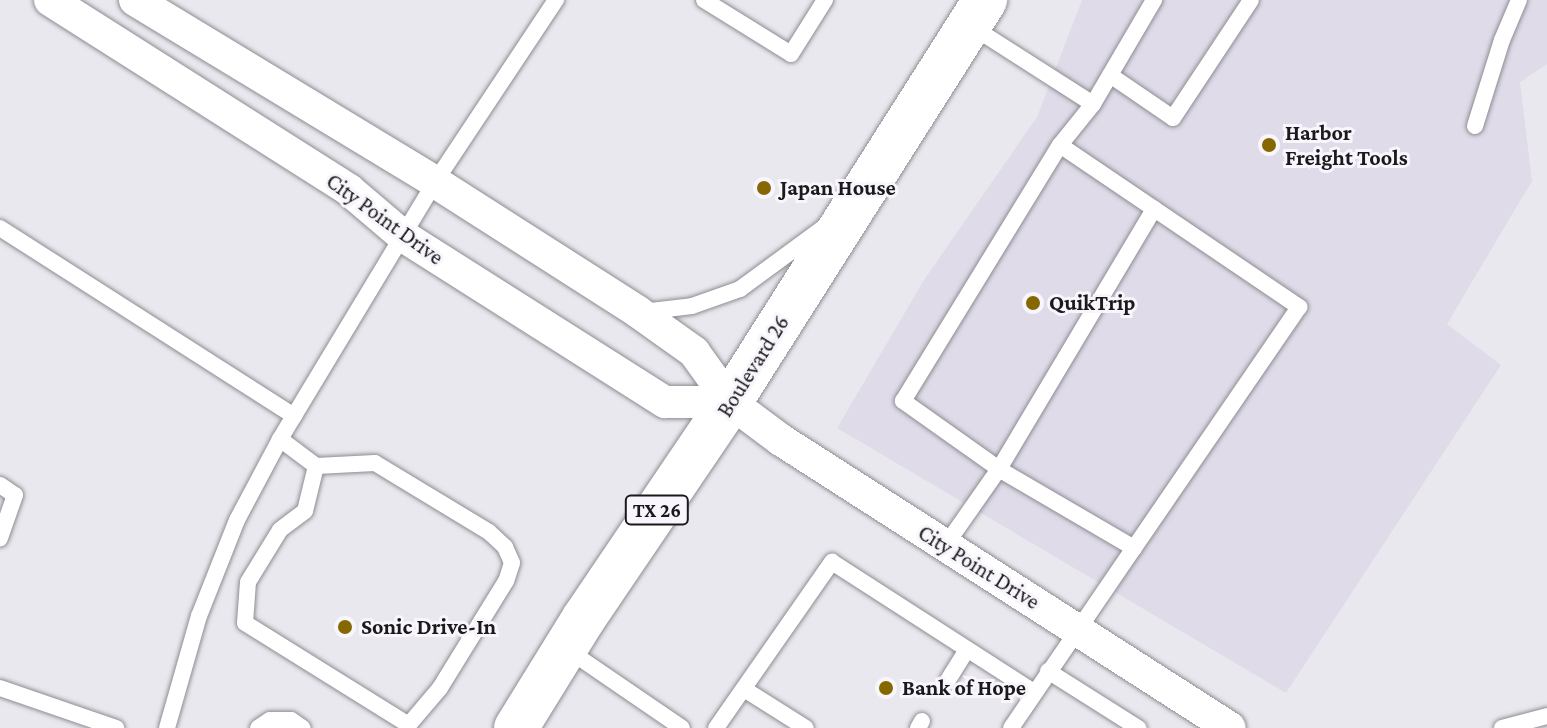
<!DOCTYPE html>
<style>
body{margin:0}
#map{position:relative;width:1547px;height:728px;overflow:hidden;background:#eae8ef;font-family:"Crimson Pro",serif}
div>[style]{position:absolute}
.built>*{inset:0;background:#dfdbe9}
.roads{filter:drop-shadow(0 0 2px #8e8c92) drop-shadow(0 0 2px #8e8c92)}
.lane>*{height:16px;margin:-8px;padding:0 8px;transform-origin:8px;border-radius:8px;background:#fff}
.street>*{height:32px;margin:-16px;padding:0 16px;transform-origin:16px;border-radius:16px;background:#fff}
.primary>*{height:44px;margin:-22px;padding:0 22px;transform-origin:22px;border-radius:22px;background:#fff}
.dots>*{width:22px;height:22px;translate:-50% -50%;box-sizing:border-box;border:4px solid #f8f6fc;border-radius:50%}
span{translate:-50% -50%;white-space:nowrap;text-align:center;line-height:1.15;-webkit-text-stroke:6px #f8f6fc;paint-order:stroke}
.shield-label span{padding:2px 6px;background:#f8f6fc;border:2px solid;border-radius:6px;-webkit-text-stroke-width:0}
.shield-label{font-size:20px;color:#1a191b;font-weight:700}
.poi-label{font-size:22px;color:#1a191b;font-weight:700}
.left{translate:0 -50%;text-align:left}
.street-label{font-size:22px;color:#1a191b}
</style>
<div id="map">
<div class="built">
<div style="clip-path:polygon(1082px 0,1547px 0,1547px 64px,1520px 82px,1532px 181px,1447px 324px,1501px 365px,1286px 693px,837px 428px,924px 280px,1037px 117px)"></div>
</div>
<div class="roads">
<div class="lane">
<div style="left:704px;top:0;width:102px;rotate:31.8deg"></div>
<div style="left:791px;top:54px;width:64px;rotate:-57.8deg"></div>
<div style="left:1110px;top:75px;width:76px;rotate:34.3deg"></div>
<div style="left:1173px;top:118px;width:141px;rotate:-56.5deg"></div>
<div style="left:1093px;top:104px;width:121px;rotate:-59.6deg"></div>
<div style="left:1475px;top:126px;width:90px;rotate:-72.6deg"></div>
<div style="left:1502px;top:40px;width:43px;rotate:-67deg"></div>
<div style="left:1060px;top:145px;width:289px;rotate:34.1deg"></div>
<div style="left:1299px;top:307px;width:292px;rotate:124.4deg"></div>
<div style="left:1134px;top:548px;width:156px;rotate:-149.7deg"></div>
<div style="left:999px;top:469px;width:303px;rotate:-59.2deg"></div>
<div style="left:0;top:228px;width:349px;rotate:32.6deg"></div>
<div style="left:642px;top:312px;width:50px;rotate:-6.8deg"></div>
<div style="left:692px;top:306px;width:51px;rotate:-19.5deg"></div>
<div style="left:740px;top:289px;width:103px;rotate:-36.3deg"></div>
<div style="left:280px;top:439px;width:45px;rotate:36.9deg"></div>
<div style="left:316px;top:466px;width:59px;rotate:-2.9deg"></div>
<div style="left:375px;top:463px;width:133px;rotate:31.2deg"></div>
<div style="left:489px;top:532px;width:22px;rotate:43deg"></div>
<div style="left:505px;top:547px;width:17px;rotate:66deg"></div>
<div style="left:512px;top:563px;width:19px;rotate:108deg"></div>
<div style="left:506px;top:581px;width:126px;rotate:121.7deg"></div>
<div style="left:440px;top:688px;width:52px;rotate:130.4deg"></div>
<div style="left:316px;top:466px;width:46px;rotate:103.7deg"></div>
<div style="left:305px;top:511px;width:31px;rotate:143deg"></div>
<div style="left:280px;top:530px;width:61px;rotate:121.6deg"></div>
<div style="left:248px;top:582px;width:41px;rotate:94.2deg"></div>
<div style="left:245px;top:623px;width:193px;rotate:31.9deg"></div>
<div style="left:0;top:485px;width:18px;rotate:34deg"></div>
<div style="left:15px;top:495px;width:46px;rotate:109.2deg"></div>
<div style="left:945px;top:546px;width:94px;rotate:-55deg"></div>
<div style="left:999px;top:469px;width:118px;rotate:-144.7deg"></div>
<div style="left:903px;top:401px;width:300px;rotate:-58.5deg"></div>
<div style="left:1060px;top:145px;width:53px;rotate:-51.2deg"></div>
<div style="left:1093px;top:104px;width:145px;rotate:-147.4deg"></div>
<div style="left:568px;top:650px;width:138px;rotate:34.4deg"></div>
<div style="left:1048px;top:671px;width:107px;rotate:32.3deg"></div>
<div style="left:948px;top:680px;width:36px;rotate:-58deg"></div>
<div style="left:0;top:688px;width:123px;rotate:19deg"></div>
<div style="left:744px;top:689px;width:73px;rotate:32.2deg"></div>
<div style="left:167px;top:728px;width:116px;rotate:-74.1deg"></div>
<div style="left:199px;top:616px;width:103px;rotate:-68.4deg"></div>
<div style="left:237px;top:520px;width:92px;rotate:-62deg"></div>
<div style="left:280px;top:439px;width:300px;rotate:-58.9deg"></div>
<div style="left:435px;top:182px;width:219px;rotate:-56.4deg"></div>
<div style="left:258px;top:728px;width:14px;rotate:-34deg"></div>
<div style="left:270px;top:720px;width:21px"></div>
<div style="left:291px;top:720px;width:14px;rotate:34deg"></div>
<div style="left:716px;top:728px;width:203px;rotate:-55.1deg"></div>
<div style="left:832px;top:562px;width:240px;rotate:32.8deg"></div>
<div style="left:918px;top:728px;width:8px;rotate:-60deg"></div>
<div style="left:1011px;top:728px;width:218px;rotate:-55.7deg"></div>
<div style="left:1502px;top:728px;width:47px;rotate:-14.9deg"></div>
</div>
<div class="street">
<div style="left:50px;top:0;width:354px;rotate:32.4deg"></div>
<div style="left:349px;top:190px;width:71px;rotate:40.4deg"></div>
<div style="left:403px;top:236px;width:310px;rotate:32.4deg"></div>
<div style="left:665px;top:402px;width:65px"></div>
<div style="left:135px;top:0;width:351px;rotate:31.2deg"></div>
<div style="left:435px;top:182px;width:241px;rotate:32.6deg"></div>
<div style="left:638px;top:312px;width:69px;rotate:35.5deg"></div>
<div style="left:694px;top:352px;width:62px;rotate:54.2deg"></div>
<div style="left:730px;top:402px;width:64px;rotate:36.7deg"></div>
<div style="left:781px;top:440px;width:533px;rotate:32.68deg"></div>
</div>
<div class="primary">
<div style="left:516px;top:728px;width:129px;rotate:-58.3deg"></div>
<div style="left:584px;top:618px;width:261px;rotate:-55.9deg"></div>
<div style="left:730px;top:402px;width:476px;rotate:-57.6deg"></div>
</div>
</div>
<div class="dots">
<div style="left:1269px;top:145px;background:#866802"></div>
<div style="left:764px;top:188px;background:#866802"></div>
<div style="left:1033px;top:303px;background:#866802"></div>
<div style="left:345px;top:627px;background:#866802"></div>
<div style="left:886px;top:688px;background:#866802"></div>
</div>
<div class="shield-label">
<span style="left:657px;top:510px">TX 26</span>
</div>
<div class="poi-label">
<span class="left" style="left:1285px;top:145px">Harbor<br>Freight Tools</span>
<span class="left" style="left:780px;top:188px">Japan House</span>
<span class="left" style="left:1049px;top:303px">QuikTrip</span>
<span class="left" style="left:361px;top:627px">Sonic Drive-In</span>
<span class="left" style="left:902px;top:688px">Bank of Hope</span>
</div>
<div class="street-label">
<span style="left:385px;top:219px;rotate:36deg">City Point Drive</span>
<span style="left:753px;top:366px;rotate:-58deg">Boulevard 26</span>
<span style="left:979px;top:567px;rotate:32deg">City Point Drive</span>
</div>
</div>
